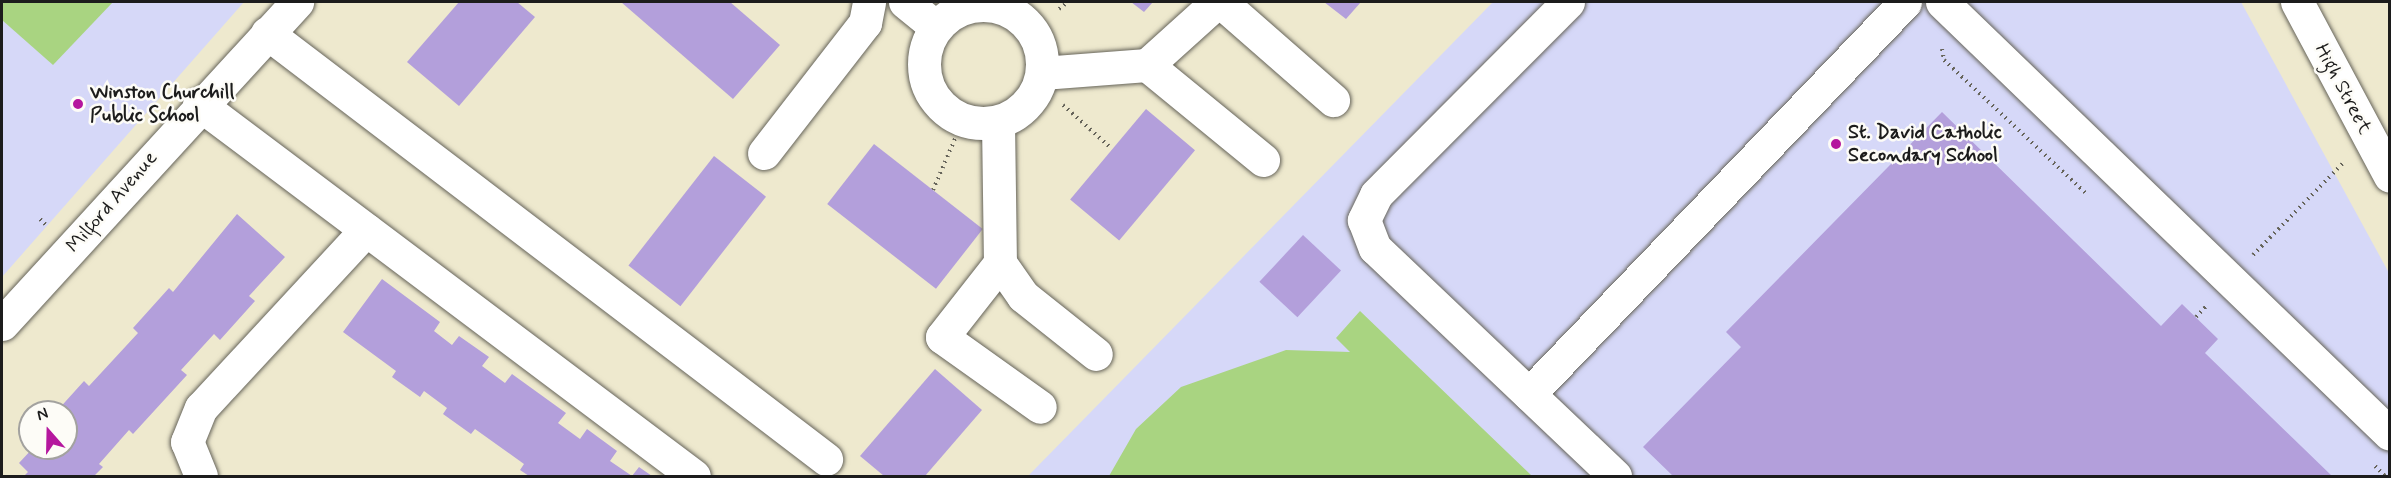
<!DOCTYPE html>
<style>
body{margin:0}
#map{position:relative;width:2391px;height:478px;overflow:hidden;background:#eee9ce;font-family:Mynerve,sans-serif}
div>[style]{position:absolute}
.built>*{inset:0;background:#d6d8f8}
.green>*{inset:0;background:#a9d481}
.building>*{inset:0;background:#b39fdb;transform-origin:0 0}
.path>*{height:4px;margin-top:-2px;transform-origin:0;background:repeating-linear-gradient(90deg,#66645a 0 1.5px,transparent 0 6px)}
.roads{filter:drop-shadow(0 0 2px #66645a) drop-shadow(0 0 2px #66645a)}
.minor>*{height:33px;margin:-16.5px;padding:0 16.5px;transform-origin:16.5px;border-radius:16.5px;background:#fff}
.minor>.ring{margin:-16.5px;padding:0;box-sizing:content-box;background:none;border:33px solid #fff;border-radius:50%}
.dots>*{width:16px;height:16px;translate:-50% -50%;box-sizing:border-box;border:3px solid #fdfcf7;border-radius:50%}
span{translate:-50% -50%;white-space:nowrap;text-align:center;line-height:1.15;-webkit-text-stroke:5px #fdfcf7;paint-order:stroke}
.street-label{font-size:20px;color:#1c1c1c}
.poi-label{font-size:20px;color:#1c1c1c;font-weight:700}
.left{translate:0 -50%;text-align:left}
.frame{position:absolute;inset:0;border:3px solid #1c1c1c;pointer-events:none}
.north{position:absolute;left:18px;top:400px;width:60px;height:60px;box-sizing:border-box;background:#fdfcf7;border:2px solid #a3a29f;border-radius:50%;rotate:340deg;font-size:16px;font-weight:700;line-height:24px;text-align:center;color:#1c1c1c}
.north::after{content:'';display:block;margin:auto;width:21px;height:27px;background:#b5179e;clip-path:polygon(50% 0,100% 100%,50% 72%,0 100%)}
</style>
<div id="map">
<div class="built">
<div style="clip-path:polygon(2px 2px,244px 2px,2px 277px)"></div>
<div style="clip-path:polygon(1493px 2px,2241px 2px,2389px 273px,2389px 476px,1028px 476px)"></div>
</div>
<div class="green">
<div style="clip-path:polygon(2px 2px,113px 2px,53px 65px,2px 20px)"></div>
<div style="clip-path:polygon(1360px 311px,1532px 476px,1109px 476px,1136px 429px,1181px 387px,1286px 350px,1350px 352px,1336px 338px)"></div>
</div>
<div class="building">
<div style="clip-path:polygon(459px 2px,517px 2px,535px 17px,459px 106px,407px 62px)"></div>
<div style="clip-path:polygon(621px 2px,730px 2px,780px 45px,733px 99px)"></div>
<div style="clip-path:polygon(1131px 2px,1153px 2px,1144px 12px)"></div>
<div style="clip-path:polygon(1324px 2px,1361px 2px,1346px 19px)"></div>
<div style="left:1146px;top:109px;width:64px;height:118px;rotate:40deg"></div>
<div style="clip-path:polygon(1942px 112px,2161px 326px,2182px 304px,2218px 339px,2205px 353px,2332px 476px,1673px 476px,1643px 447px,1741px 347px,1726px 332px)"></div>
<div style="left:874px;top:144px;width:138px;height:76px;rotate:38deg"></div>
<div style="left:714px;top:156px;width:66px;height:139px;rotate:38deg"></div>
<div style="clip-path:polygon(237px 214px,285px 257px,249px 296px,255px 301px,220px 340px,214px 334px,181px 370px,187px 375px,133px 434px,129px 430px,99px 464px,103px 467px,94px 476px,24px 476px,28px 472px,19px 463px,33px 448px,66px 448px,66px 412px,56px 412px,84px 381px,89px 386px,138px 333px,133px 328px,169px 288px,173px 292px)"></div>
<div style="left:1303px;top:235px;width:52px;height:64px;rotate:43deg"></div>
<div style="clip-path:polygon(382px 279px,440px 322px,434px 331px,452px 345px,459px 336px,489px 357px,482px 366px,505px 383px,512px 374px,566px 413px,558px 423px,580px 439px,587px 429px,617px 451px,610px 461px,632px 476px,639px 467px,652px 476px,529px 476px,520px 470px,524px 464px,475px 429px,471px 434px,443px 414px,447px 408px,424px 391px,420px 397px,392px 377px,396px 371px,343px 332px)"></div>
<div style="clip-path:polygon(935px 369px,982px 410px,925px 476px,884px 476px,860px 456px)"></div>
</div>
<div class="path">
<div style="left:1059px;top:9px;width:11px;rotate:-38deg"></div>
<div style="left:1942px;top:49px;width:11px;rotate:80deg"></div>
<div style="left:1944px;top:60px;width:197px;rotate:43.2deg"></div>
<div style="left:1063px;top:105px;width:66px;rotate:41.9deg"></div>
<div style="left:933px;top:190px;width:61px;rotate:-66.8deg"></div>
<div style="left:40px;top:219px;width:11px;rotate:45deg"></div>
<div style="left:2253px;top:255px;width:130px;rotate:-45.6deg"></div>
<div style="left:2196px;top:317px;width:16px;rotate:-47deg"></div>
<div style="left:2375px;top:466px;width:14px;rotate:45deg"></div>
</div>
<div class="roads">
<div class="minor">
<div style="left:905px;top:2px;width:40px;rotate:39deg"></div>
<div style="left:1221px;top:2px;width:149px;rotate:41.2deg"></div>
<div style="left:1568px;top:2px;width:272px;rotate:134.9deg"></div>
<div style="left:1376px;top:195px;width:28px;rotate:116deg"></div>
<div style="left:1364px;top:220px;width:30px;rotate:69deg"></div>
<div style="left:1375px;top:248px;width:331px;rotate:43.5deg"></div>
<div style="left:1942px;top:2px;width:622px;rotate:43.96deg"></div>
<div style="left:2297px;top:2px;width:197px;rotate:61.9deg"></div>
<div class="ring" style="left:924px;top:5px;width:85px;height:85px"></div>
<div style="left:267px;top:33px;width:703px;rotate:37.31deg"></div>
<div style="left:1147px;top:65px;width:94px;rotate:-42deg"></div>
<div style="left:1042px;top:73px;width:105px;rotate:-4.4deg"></div>
<div style="left:1147px;top:65px;width:150px;rotate:39.3deg"></div>
<div style="left:199px;top:104px;width:619px;rotate:36.93deg"></div>
<div style="left:998px;top:122px;width:141px;rotate:89.2deg"></div>
<div style="left:1000px;top:263px;width:94px;rotate:128.1deg"></div>
<div style="left:942px;top:337px;width:120px;rotate:35.5deg"></div>
<div style="left:764px;top:153px;width:165px;rotate:-52.2deg"></div>
<div style="left:865px;top:23px;width:21px;rotate:-79deg"></div>
<div style="left:1000px;top:263px;width:40px;rotate:55.1deg"></div>
<div style="left:1023px;top:296px;width:93px;rotate:38.5deg"></div>
<div style="left:2px;top:324px;width:437px;rotate:-47.5deg"></div>
<div style="left:1529px;top:394px;width:543px;rotate:-46.19deg"></div>
<div style="left:201px;top:476px;width:37px;rotate:-112deg"></div>
<div style="left:187px;top:442px;width:37px;rotate:-68deg"></div>
<div style="left:201px;top:408px;width:243px;rotate:-47.2deg"></div>
</div>
</div>
<div class="dots">
<div style="left:78px;top:104px;background:#b5179e"></div>
<div style="left:1836px;top:144px;background:#b5179e"></div>
</div>
<div class="street-label">
<span style="left:2343px;top:89px;rotate:62deg">High Street</span>
<span style="left:112px;top:202px;rotate:-49deg">Milford Avenue</span>
</div>
<div class="poi-label">
<span class="left" style="left:90px;top:104px">Winston Churchill<br>Public School</span>
<span class="left" style="left:1848px;top:144px">St. David Catholic<br>Secondary School</span>
</div>
<div class="frame"></div>
<div class="north">N</div>
</div>
